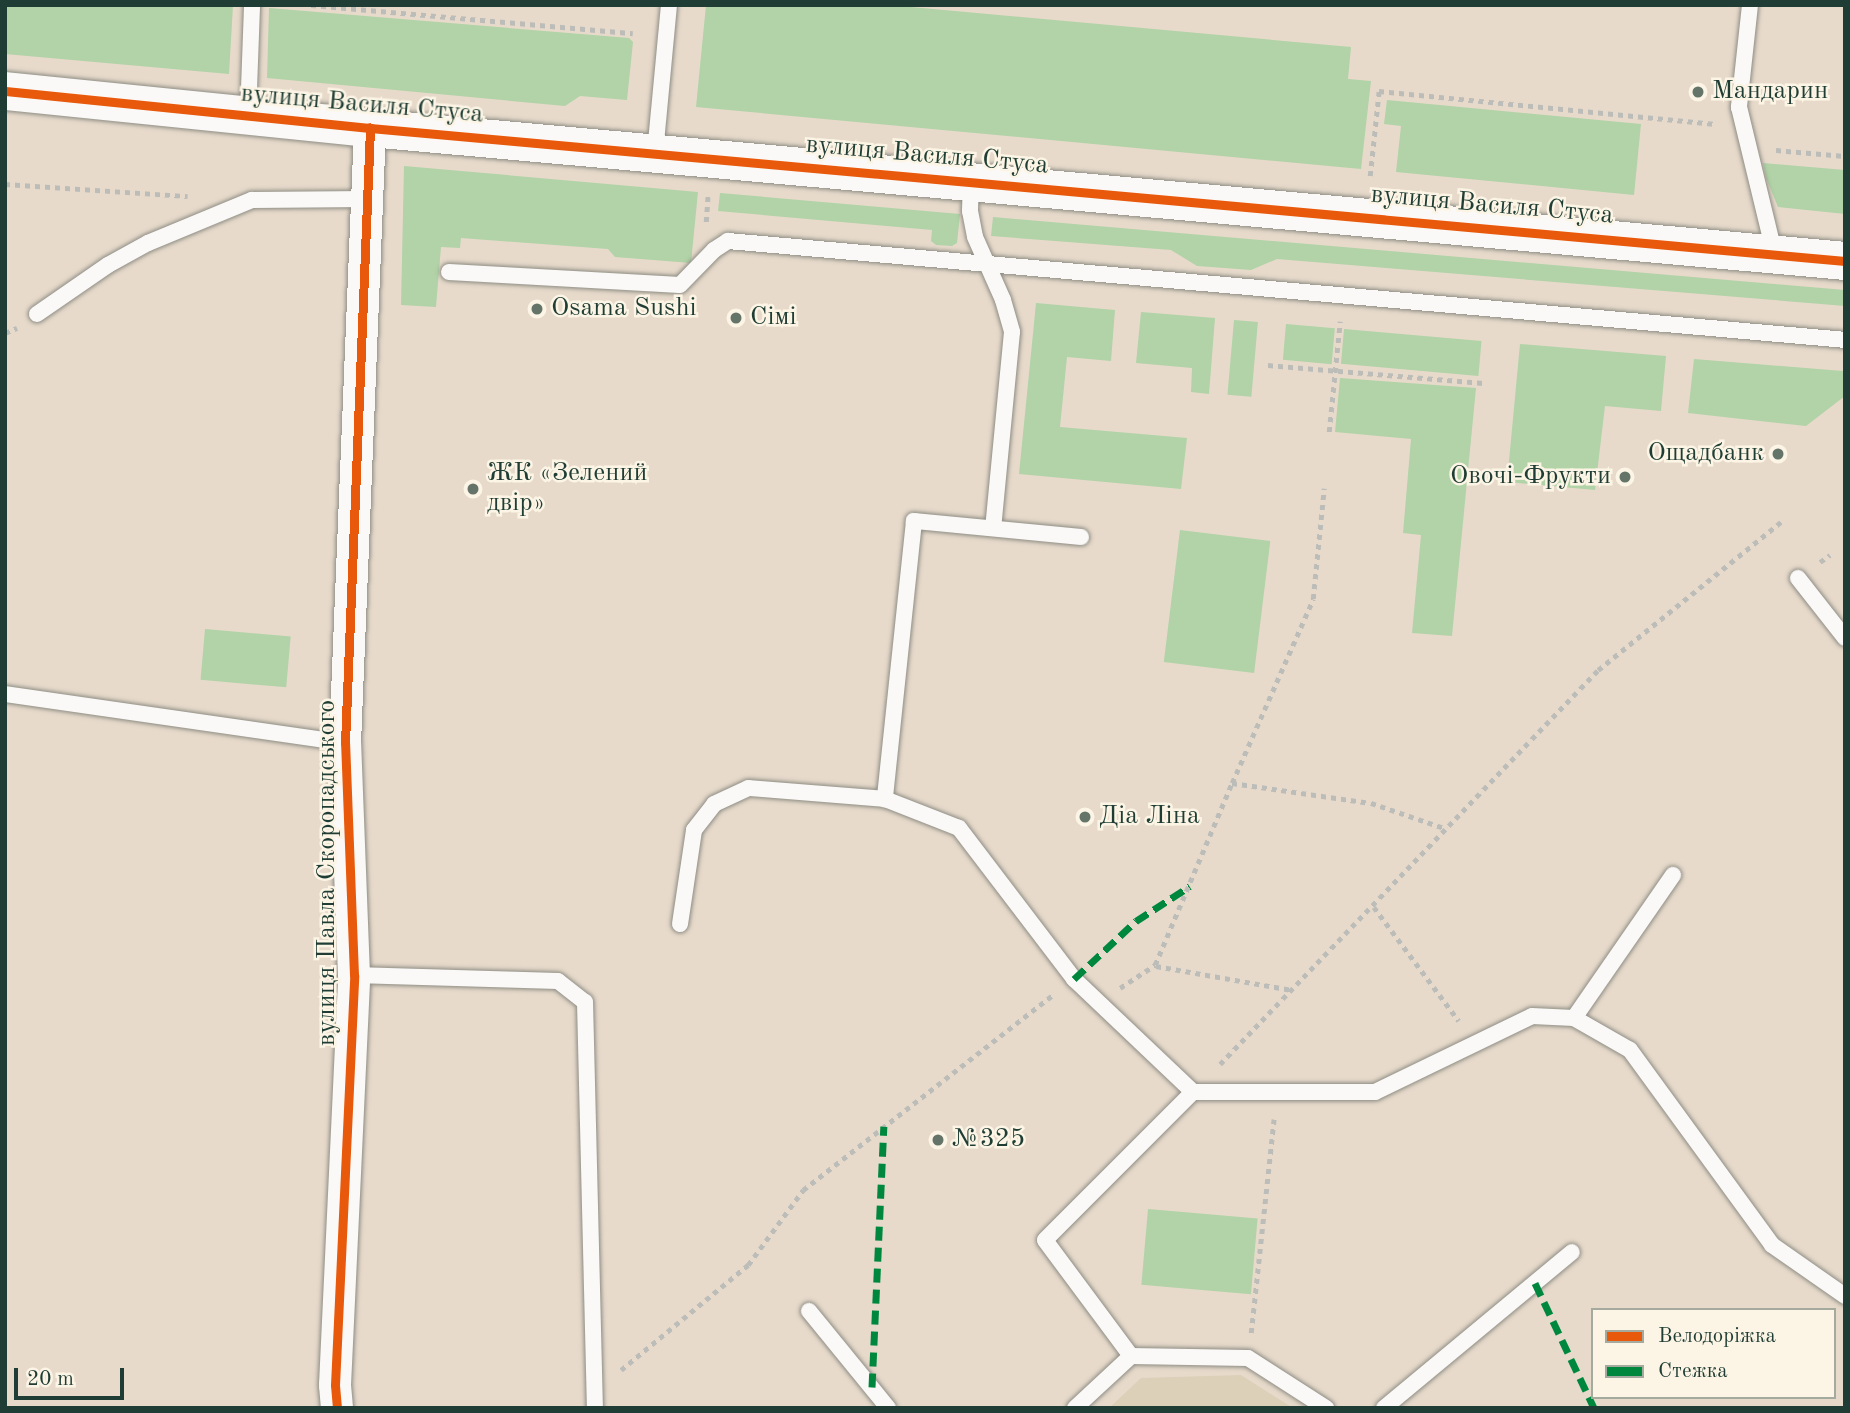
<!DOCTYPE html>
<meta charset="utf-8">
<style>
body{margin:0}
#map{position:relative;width:1850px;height:1413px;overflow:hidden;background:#e7dacb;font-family:"Old Standard TT",serif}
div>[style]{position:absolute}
.built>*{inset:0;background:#dcd0b9}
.green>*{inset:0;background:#b1d3a7;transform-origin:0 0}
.path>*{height:4.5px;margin-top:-2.25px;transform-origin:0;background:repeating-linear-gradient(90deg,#bcbdb9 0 5px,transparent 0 10px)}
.roads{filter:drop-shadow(0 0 2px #8e8d84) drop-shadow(0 0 2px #8e8d84)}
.lane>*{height:16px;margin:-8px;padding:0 8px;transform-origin:8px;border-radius:8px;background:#fbf9f7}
.street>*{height:32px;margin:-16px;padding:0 16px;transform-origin:16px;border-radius:16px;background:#fbf9f7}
.secondary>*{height:38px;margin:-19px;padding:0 19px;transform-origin:19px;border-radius:19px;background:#fbf9f7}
.quiet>*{height:7px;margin-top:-3.5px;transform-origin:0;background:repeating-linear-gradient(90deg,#00873e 0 14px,transparent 0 21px)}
.cycleway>*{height:9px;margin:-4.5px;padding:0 4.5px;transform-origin:4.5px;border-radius:4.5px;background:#e8590c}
.dots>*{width:19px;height:19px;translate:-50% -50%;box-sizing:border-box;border:4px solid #fcf5e5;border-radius:50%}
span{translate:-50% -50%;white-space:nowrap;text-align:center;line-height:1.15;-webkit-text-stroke:5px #fcf5e5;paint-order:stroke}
.poi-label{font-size:26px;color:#1f3d34}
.left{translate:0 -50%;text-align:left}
.right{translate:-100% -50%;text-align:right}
.street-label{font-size:26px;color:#1f3d34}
.frame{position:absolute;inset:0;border:7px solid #1f3d34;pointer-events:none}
.legend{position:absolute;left:1591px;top:1308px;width:245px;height:91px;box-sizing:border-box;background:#fcf5e5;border:2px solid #a4ab9e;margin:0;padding:9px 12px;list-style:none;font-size:21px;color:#1f3d34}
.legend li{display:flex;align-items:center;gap:14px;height:35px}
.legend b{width:35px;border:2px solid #a4ab9e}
.scale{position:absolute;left:14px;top:1368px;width:110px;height:32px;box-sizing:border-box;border:4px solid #1f3d34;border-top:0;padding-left:9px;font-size:21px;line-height:24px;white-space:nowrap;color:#1f3d34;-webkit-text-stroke:5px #fcf5e5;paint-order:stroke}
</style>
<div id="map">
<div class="built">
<div style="clip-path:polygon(1241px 1375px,1293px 1408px,1109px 1408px,1141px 1378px)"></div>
</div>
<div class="green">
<div style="clip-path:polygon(5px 5px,233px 5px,229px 74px,5px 54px)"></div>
<div style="clip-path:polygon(706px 5px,889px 5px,1351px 47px,1348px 79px,1371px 81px,1361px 169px,696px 107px)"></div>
<div style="clip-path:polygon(269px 8px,629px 38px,633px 42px,627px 100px,580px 96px,565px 106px,267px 78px)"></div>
<div style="clip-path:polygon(1387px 100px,1641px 124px,1634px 195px,1396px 172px,1401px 126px,1384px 124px)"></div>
<div style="clip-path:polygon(1763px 163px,1845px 170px,1845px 214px,1778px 207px,1766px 178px)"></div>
<div style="clip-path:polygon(404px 166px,698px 192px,691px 263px,615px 257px,608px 249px,461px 238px,460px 248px,441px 247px,436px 307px,401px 305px)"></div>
<div style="clip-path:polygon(720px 193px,960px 214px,957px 243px,952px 246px,936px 245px,931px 241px,932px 230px,718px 211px)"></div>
<div style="clip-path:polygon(993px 217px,1845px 290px,1845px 306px,1277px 259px,1251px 270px,1197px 266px,1171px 250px,991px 236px)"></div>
<div style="clip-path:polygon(1036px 303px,1115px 310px,1111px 361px,1067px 357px,1060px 427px,1187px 438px,1181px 489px,1019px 474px)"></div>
<div style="clip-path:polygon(1141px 312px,1215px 318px,1209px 394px,1191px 392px,1192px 368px,1136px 363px)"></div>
<div style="left:1234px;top:320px;width:24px;height:75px;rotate:5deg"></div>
<div style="left:1286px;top:324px;width:49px;height:36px;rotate:5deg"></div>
<div style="left:1344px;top:329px;width:138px;height:35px;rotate:5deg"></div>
<div style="clip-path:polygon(1520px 344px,1666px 356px,1661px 411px,1605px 406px,1595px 490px,1507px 482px)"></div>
<div style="clip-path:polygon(1694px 359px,1843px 371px,1845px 396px,1806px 426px,1688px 413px)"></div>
<div style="clip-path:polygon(1340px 378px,1476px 388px,1452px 636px,1412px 633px,1421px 535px,1403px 533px,1411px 439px,1335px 432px)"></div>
<div style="left:1180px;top:530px;width:91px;height:133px;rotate:7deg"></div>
<div style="left:205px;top:629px;width:86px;height:51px;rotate:5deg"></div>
<div style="left:1148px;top:1209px;width:110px;height:76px;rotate:5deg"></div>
</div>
<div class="path">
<div style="left:311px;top:5px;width:323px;rotate:5deg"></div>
<div style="left:1776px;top:150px;width:69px;rotate:5deg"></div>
<div style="left:1370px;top:176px;width:85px;rotate:-84deg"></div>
<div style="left:1379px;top:91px;width:338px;rotate:5.6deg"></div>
<div style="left:5px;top:184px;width:183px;rotate:3.8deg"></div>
<div style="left:706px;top:222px;width:26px;rotate:-86deg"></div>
<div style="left:5px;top:333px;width:13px;rotate:-23deg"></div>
<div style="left:1268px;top:365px;width:216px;rotate:4.8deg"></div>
<div style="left:1329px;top:432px;width:111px;rotate:-84.3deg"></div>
<div style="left:1820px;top:562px;width:12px;rotate:-35deg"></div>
<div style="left:1232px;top:783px;width:201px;rotate:-66.2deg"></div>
<div style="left:1313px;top:599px;width:111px;rotate:-84.3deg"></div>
<div style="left:1374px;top:907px;width:142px;rotate:53.3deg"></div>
<div style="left:1156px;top:966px;width:138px;rotate:10deg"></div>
<div style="left:1120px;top:988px;width:42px;rotate:-33.3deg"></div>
<div style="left:1155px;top:965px;width:198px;rotate:-67.1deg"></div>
<div style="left:1232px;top:783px;width:140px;rotate:8.2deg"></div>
<div style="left:1371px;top:803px;width:80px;rotate:18.9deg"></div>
<div style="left:1220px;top:1064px;width:546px;rotate:-46.19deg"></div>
<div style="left:1598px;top:670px;width:237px;rotate:-39deg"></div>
<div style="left:1251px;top:1333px;width:215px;rotate:-83.9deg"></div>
<div style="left:621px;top:1370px;width:165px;rotate:-39.6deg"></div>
<div style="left:748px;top:1265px;width:93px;rotate:-53.7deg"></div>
<div style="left:803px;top:1190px;width:318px;rotate:-38deg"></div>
</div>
<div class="roads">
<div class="lane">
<div style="left:1750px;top:5px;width:103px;rotate:96.2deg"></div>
<div style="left:1739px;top:107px;width:149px;rotate:76.4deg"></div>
<div style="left:248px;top:116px;width:111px;rotate:-87.9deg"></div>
<div style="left:655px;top:153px;width:149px;rotate:-84.6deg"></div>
<div style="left:971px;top:181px;width:30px;rotate:92deg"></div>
<div style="left:970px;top:211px;width:26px;rotate:79deg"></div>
<div style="left:975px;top:237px;width:69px;rotate:66deg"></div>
<div style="left:1003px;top:300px;width:33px;rotate:74deg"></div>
<div style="left:1012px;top:332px;width:197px;rotate:95.5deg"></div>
<div style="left:449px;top:272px;width:231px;rotate:3.2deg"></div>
<div style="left:680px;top:285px;width:49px;rotate:-45.8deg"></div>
<div style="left:714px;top:250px;width:17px;rotate:-33deg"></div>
<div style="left:728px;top:241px;width:1121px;rotate:5.06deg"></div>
<div style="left:37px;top:314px;width:86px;rotate:-34.6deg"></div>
<div style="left:108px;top:265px;width:46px;rotate:-28.8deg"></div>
<div style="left:148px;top:243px;width:113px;rotate:-22.5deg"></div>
<div style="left:252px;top:200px;width:116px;rotate:-0.5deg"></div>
<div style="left:1081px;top:537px;width:168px;rotate:-174.5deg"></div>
<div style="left:914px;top:521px;width:280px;rotate:96deg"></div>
<div style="left:885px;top:799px;width:79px;rotate:21.4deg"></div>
<div style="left:959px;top:828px;width:190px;rotate:52.7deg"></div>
<div style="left:1074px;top:979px;width:164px;rotate:43.5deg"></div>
<div style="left:1193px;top:1092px;width:182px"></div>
<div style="left:1375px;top:1092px;width:174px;rotate:-25.8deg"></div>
<div style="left:1532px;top:1016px;width:42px;rotate:2.7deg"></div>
<div style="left:1574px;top:1018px;width:64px;rotate:29.7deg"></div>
<div style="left:1630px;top:1050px;width:241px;rotate:53.9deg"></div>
<div style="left:1772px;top:1245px;width:89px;rotate:34.9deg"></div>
<div style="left:1798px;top:578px;width:76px;rotate:51.9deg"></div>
<div style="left:5px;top:694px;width:344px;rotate:8.2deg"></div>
<div style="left:680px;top:924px;width:95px;rotate:-81.5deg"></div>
<div style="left:694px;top:830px;width:33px;rotate:-52deg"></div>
<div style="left:714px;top:804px;width:38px;rotate:-25deg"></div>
<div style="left:749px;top:788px;width:136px;rotate:4.6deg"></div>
<div style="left:354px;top:975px;width:204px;rotate:1.7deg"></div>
<div style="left:558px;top:981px;width:34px;rotate:38deg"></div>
<div style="left:585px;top:1002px;width:406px;rotate:88.6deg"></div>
<div style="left:1574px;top:1018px;width:174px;rotate:-55.3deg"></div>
<div style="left:809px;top:1311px;width:125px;rotate:50.8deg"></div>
<div style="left:1131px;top:1356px;width:144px;rotate:-126.6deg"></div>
<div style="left:1045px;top:1240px;width:209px;rotate:-45deg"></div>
<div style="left:1075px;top:1408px;width:76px;rotate:-42.9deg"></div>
<div style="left:1131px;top:1356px;width:117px;rotate:1deg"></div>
<div style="left:1248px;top:1358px;width:93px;rotate:32.7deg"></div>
<div style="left:1384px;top:1408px;width:244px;rotate:-39.7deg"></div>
</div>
<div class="street">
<div style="left:337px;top:1408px;width:23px;rotate:-95deg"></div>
<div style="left:335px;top:1385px;width:410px;rotate:-87.3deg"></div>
<div style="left:354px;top:975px;width:232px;rotate:-92.2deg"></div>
<div style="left:345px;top:743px;width:616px;rotate:-87.67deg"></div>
</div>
<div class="secondary">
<div style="left:5px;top:91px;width:367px;rotate:5.8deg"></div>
<div style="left:370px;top:128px;width:1481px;rotate:5.15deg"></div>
</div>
</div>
<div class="quiet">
<div style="left:1074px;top:979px;width:85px;rotate:-43.1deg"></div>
<div style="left:1136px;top:921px;width:64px;rotate:-32.9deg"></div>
<div style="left:1535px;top:1283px;width:138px;rotate:64.7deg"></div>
<div style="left:872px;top:1387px;width:261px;rotate:-87.4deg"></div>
</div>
<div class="cycleway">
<div style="left:5px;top:91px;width:367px;rotate:5.8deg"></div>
<div style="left:370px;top:128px;width:1481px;rotate:5.15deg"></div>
<div style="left:337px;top:1408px;width:23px;rotate:-95deg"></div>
<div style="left:335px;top:1385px;width:410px;rotate:-87.3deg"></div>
<div style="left:354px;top:975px;width:232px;rotate:-92.2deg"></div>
<div style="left:345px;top:743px;width:616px;rotate:-87.67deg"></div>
</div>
<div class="dots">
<div style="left:1698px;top:92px;background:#657469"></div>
<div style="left:537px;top:309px;background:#657469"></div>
<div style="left:736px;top:318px;background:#657469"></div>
<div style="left:1778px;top:454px;background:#657469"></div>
<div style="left:1625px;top:477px;background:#657469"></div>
<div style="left:473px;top:489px;background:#657469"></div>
<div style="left:1085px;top:817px;background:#657469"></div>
<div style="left:938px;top:1140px;background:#657469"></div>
</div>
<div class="poi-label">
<span class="left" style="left:1712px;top:92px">Мандарин</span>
<span class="left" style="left:551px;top:309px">Osama Sushi</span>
<span class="left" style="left:750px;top:318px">Сімі</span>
<span class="right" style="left:1764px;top:454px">Ощадбанк</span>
<span class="left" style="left:487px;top:489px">ЖК «Зелений<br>двір»</span>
<span class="right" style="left:1611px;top:477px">Овочі-Фрукти</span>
<span class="left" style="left:1099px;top:817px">Діа Ліна</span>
<span class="left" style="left:952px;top:1140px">№325</span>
</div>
<div class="street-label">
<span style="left:362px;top:105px;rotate:5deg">вулиця Василя Стуса</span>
<span style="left:927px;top:156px;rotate:5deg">вулиця Василя Стуса</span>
<span style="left:1492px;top:206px;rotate:5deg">вулиця Василя Стуса</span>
<span style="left:328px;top:873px;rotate:-90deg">вулиця Павла Скоропадського</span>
</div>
<div class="frame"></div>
<ul class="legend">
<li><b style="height:9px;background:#e8590c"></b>Велодоріжка</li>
<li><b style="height:9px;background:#00873e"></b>Стежка</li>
</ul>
<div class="scale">20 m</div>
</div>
